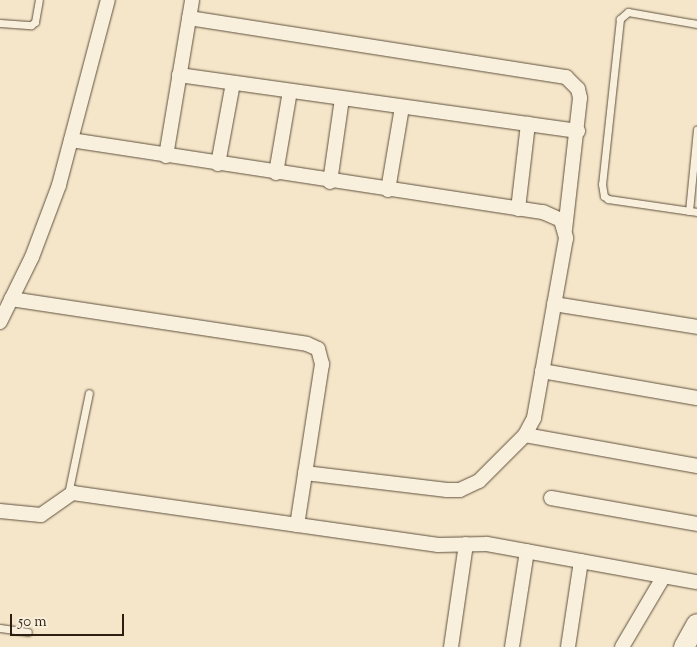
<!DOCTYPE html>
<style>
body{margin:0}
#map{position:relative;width:697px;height:647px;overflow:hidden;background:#f5e6c9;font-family:"Sorts Mill Goudy",serif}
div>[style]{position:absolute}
.roads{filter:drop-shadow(0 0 1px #5f513e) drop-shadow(0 0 1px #5f513e)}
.lane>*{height:7px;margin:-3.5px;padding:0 3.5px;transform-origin:3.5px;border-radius:3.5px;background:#f8efdc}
.street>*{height:14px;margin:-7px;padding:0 7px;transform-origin:7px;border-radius:7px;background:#f8efdc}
.secondary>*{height:20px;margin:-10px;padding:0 10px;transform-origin:10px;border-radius:10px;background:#f8efdc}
span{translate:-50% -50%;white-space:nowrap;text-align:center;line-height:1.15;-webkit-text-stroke:5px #f8efdc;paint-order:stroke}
.scale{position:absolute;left:10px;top:614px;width:114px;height:22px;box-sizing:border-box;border:2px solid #2d1f10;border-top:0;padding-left:6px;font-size:15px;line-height:18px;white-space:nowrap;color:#2d1f10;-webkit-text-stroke:4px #f8efdc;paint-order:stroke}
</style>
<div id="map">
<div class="roads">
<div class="lane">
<div style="left:0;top:23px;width:31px;rotate:4deg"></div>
<div style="left:31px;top:25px;width:5px;rotate:-37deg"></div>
<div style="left:35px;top:22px;width:22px;rotate:-80deg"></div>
<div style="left:697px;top:24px;width:70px;rotate:-170.1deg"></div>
<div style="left:628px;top:12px;width:11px;rotate:139deg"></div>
<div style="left:620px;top:19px;width:166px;rotate:96.2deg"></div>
<div style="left:602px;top:184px;width:12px;rotate:81deg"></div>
<div style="left:604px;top:196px;width:5px;rotate:37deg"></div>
<div style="left:608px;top:199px;width:90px;rotate:8.3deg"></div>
<div style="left:689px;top:211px;width:82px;rotate:-84.4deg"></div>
<div style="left:68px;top:494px;width:103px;rotate:-78.3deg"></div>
<div style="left:0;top:628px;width:28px;rotate:8deg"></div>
</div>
<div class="street">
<div style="left:189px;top:18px;width:382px;rotate:8.9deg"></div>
<div style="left:566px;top:77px;width:17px;rotate:45deg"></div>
<div style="left:578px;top:89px;width:9px;rotate:77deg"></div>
<div style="left:580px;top:98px;width:132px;rotate:96.5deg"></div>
<div style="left:179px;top:75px;width:403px;rotate:8deg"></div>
<div style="left:71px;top:140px;width:477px;rotate:8.7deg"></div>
<div style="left:543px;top:212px;width:20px;rotate:24deg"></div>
<div style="left:561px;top:220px;width:19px;rotate:74deg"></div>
<div style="left:566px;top:238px;width:183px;rotate:100.1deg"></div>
<div style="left:534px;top:418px;width:19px;rotate:118deg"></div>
<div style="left:525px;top:435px;width:65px;rotate:135deg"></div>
<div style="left:479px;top:481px;width:21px;rotate:155deg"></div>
<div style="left:460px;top:490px;width:13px;rotate:180deg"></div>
<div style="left:447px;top:490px;width:143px;rotate:-173.2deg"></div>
<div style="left:166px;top:156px;width:158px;rotate:-80.5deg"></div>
<div style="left:218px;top:164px;width:82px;rotate:-79.5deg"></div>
<div style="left:276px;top:173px;width:83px;rotate:-80.3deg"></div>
<div style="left:330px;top:182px;width:84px;rotate:-81.8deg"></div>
<div style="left:388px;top:190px;width:84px;rotate:-80.4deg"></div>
<div style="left:518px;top:209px;width:86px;rotate:-83.3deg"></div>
<div style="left:11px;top:299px;width:299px;rotate:8.6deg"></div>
<div style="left:307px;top:344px;width:12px;rotate:24deg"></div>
<div style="left:318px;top:349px;width:16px;rotate:75deg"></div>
<div style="left:322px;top:364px;width:163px;rotate:98.8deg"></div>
<div style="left:554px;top:304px;width:145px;rotate:9.1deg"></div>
<div style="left:0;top:322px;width:72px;rotate:-63.8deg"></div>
<div style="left:32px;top:257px;width:77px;rotate:-69.4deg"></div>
<div style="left:59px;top:185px;width:191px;rotate:-75.2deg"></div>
<div style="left:542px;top:371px;width:157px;rotate:9.9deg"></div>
<div style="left:525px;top:435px;width:175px;rotate:10.2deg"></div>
<div style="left:551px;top:498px;width:148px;rotate:10.1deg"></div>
<div style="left:0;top:511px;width:41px;rotate:5.6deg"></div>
<div style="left:41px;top:515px;width:39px;rotate:-35deg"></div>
<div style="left:73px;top:493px;width:369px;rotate:8.1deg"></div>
<div style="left:438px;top:545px;width:49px;rotate:-1.2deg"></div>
<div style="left:487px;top:544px;width:213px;rotate:10.3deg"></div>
<div style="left:451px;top:647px;width:104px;rotate:-81.7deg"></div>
<div style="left:512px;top:647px;width:97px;rotate:-81.1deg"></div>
<div style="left:568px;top:647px;width:87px;rotate:-81.4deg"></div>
<div style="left:622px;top:647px;width:82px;rotate:-59.4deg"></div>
</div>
<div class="secondary">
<div style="left:684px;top:647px;width:26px;rotate:-61deg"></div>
</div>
</div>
<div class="scale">50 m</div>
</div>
